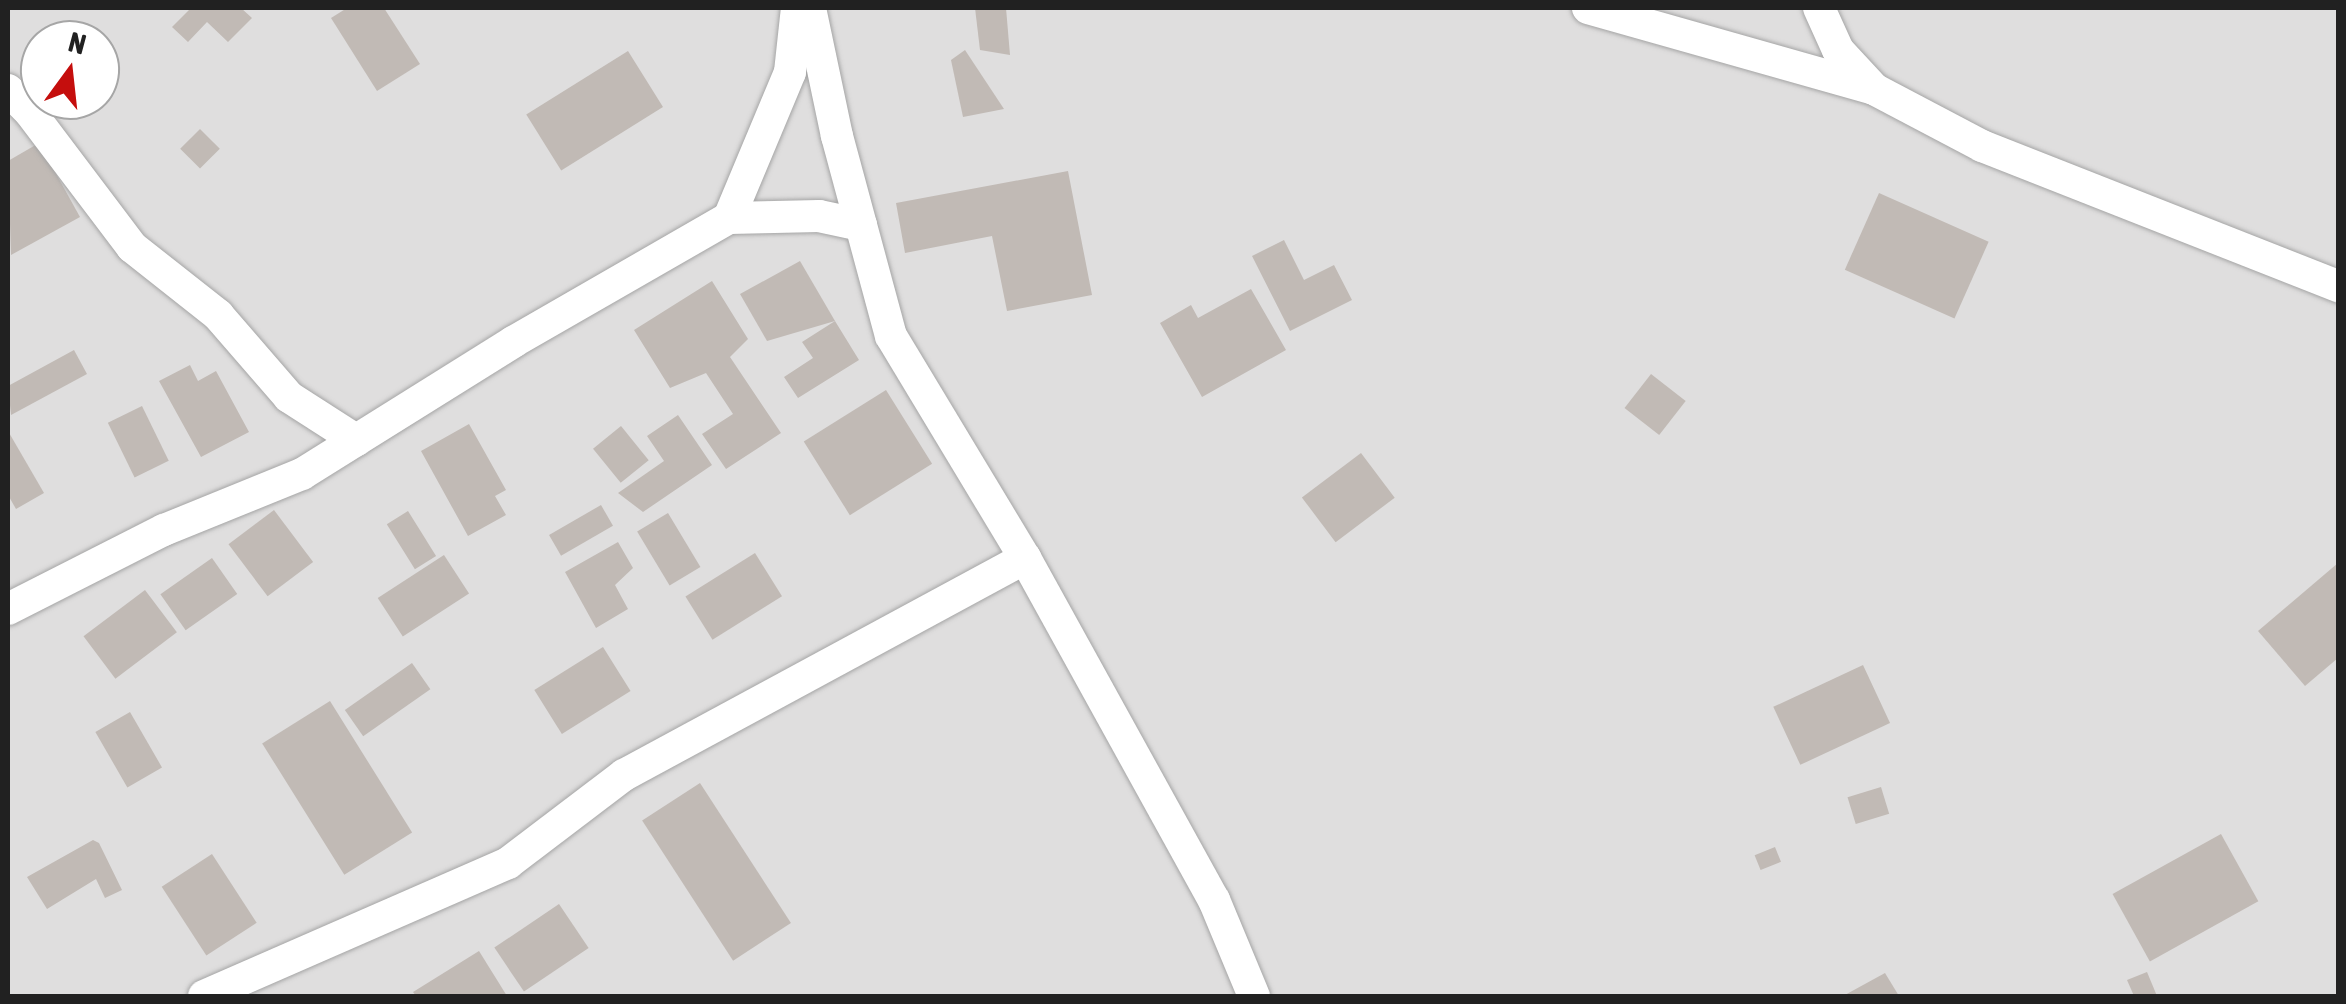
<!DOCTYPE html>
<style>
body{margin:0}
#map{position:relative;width:2346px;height:1004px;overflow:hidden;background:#f1eee8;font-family:"Asap Condensed",sans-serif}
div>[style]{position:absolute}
.residential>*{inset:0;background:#dfdede}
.building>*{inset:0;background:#c1bab5;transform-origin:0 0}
.roads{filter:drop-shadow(0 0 2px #a5a5a5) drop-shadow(0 0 2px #a5a5a5)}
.street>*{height:32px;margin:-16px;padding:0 16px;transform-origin:16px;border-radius:16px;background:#fff}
span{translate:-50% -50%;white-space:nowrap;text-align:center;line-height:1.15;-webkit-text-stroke:8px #fff;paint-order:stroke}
.frame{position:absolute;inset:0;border:10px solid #212121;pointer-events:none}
.north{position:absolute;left:20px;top:20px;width:100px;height:100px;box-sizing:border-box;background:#fff;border:2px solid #a6a6a6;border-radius:50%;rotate:15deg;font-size:28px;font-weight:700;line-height:40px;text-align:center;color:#212121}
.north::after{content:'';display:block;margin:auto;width:35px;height:45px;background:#c50e0d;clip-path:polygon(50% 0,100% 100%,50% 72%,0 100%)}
</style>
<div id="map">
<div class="residential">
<div style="clip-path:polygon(evenodd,8px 8px,2338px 8px,2338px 996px,8px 996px,8px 8px,40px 40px,100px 40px,100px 100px,40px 100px,40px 40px)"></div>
</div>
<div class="building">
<div style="clip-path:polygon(191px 8px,241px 8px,252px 18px,228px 42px,207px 22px,188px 42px,172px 27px)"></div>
<div style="clip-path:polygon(347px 8px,384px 8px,420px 64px,377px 91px,331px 18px)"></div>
<div style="clip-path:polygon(975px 8px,1006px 8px,1010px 55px,980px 50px)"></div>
<div style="clip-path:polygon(965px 50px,1004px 109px,963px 117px,951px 60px)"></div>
<div style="left:628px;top:51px;width:66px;height:120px;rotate:58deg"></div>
<div style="left:200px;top:129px;width:28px;height:28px;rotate:45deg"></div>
<div style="clip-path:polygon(39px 143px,80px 217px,11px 255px,8px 161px)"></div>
<div style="clip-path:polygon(1068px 171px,1092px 295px,1007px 311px,992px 236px,905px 253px,896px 203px)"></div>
<div style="left:1879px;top:193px;width:120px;height:84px;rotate:24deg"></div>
<div style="clip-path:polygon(1284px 240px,1304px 280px,1334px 265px,1352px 300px,1290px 331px,1252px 256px)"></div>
<div style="clip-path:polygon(800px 261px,835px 321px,767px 341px,740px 294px)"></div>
<div style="clip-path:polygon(712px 281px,748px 339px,730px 357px,781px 433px,726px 469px,702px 434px,733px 414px,706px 373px,670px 388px,634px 330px)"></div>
<div style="clip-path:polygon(1251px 289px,1286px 350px,1202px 397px,1160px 323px,1191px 305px,1198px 318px)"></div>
<div style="clip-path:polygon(835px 321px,859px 360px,798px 398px,784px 377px,813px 358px,802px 342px)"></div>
<div style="clip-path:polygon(74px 350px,87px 374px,11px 415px,8px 386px)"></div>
<div style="clip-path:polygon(190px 365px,198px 381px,216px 371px,249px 432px,201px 457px,159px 381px)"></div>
<div style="left:1651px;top:374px;width:44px;height:43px;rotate:38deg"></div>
<div style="left:886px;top:390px;width:87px;height:97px;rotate:58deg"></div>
<div style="left:142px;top:406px;width:61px;height:38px;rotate:64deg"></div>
<div style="clip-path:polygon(678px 415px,712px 465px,643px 512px,618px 493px,664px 461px,647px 436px)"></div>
<div style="clip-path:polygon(469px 424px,506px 490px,495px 496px,506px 515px,468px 536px,421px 451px)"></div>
<div style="left:621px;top:426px;width:44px;height:36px;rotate:51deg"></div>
<div style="clip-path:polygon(8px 431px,44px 493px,16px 509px,8px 495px)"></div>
<div style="left:1361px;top:453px;width:56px;height:74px;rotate:53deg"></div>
<div style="left:601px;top:505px;width:24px;height:60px;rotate:60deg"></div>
<div style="left:274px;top:510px;width:65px;height:57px;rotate:53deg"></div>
<div style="left:408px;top:511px;width:53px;height:25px;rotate:58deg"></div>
<div style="left:668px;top:513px;width:63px;height:36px;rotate:59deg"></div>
<div style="clip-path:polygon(618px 542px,633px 568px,615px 585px,628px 609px,596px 628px,565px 572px)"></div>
<div style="left:755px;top:553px;width:51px;height:82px;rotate:58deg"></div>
<div style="left:444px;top:555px;width:46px;height:79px;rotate:57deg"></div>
<div style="left:212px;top:558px;width:44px;height:63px;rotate:55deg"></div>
<div style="clip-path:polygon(2338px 563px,2338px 658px,2305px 686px,2258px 631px)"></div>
<div style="left:145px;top:590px;width:53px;height:77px;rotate:53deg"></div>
<div style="left:603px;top:647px;width:52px;height:81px;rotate:58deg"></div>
<div style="left:412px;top:663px;width:32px;height:82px;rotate:55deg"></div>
<div style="left:1863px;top:665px;width:64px;height:99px;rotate:65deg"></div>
<div style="left:330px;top:701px;width:155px;height:80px;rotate:58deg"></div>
<div style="left:130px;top:712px;width:64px;height:40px;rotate:60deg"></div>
<div style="left:700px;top:783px;width:167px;height:69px;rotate:57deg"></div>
<div style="left:1881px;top:787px;width:28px;height:35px;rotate:73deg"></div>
<div style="left:2221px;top:834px;width:77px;height:124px;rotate:61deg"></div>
<div style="clip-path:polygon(93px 840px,99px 843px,122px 890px,105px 898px,96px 879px,47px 909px,27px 877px)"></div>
<div style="left:1775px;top:847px;width:16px;height:22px;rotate:68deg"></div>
<div style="left:212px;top:854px;width:82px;height:60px;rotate:57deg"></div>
<div style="left:559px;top:904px;width:53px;height:78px;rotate:56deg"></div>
<div style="clip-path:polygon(479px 951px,507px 996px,416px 996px,413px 992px)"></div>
<div style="clip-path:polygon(2147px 972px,2157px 996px,2134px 996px,2127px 980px)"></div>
<div style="clip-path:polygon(1885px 973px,1899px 996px,1843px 996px)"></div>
</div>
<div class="roads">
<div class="street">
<div style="left:810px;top:8px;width:131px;rotate:78.1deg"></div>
<div style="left:837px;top:136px;width:207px;rotate:74.9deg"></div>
<div style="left:891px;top:336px;width:259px;rotate:58.9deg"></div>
<div style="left:1025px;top:558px;width:391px;rotate:61.1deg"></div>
<div style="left:1214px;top:900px;width:104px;rotate:67.4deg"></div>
<div style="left:1588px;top:8px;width:297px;rotate:15.8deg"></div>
<div style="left:1819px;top:8px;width:46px;rotate:65.7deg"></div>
<div style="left:1838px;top:50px;width:53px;rotate:47.3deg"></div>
<div style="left:1874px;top:89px;width:122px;rotate:27.8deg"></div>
<div style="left:1982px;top:146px;width:383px;rotate:21.5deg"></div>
<div style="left:8px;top:90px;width:31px;rotate:45deg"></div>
<div style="left:30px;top:112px;width:169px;rotate:52.9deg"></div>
<div style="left:132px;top:247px;width:110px;rotate:38.3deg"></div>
<div style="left:218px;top:315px;width:108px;rotate:49.1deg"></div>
<div style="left:289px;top:397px;width:80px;rotate:32.7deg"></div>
<div style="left:729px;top:218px;width:158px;rotate:-67.3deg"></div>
<div style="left:790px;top:72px;width:64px;rotate:-83.8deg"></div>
<div style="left:8px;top:609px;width:175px;rotate:-26.9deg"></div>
<div style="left:164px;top:530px;width:149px;rotate:-22.1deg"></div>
<div style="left:302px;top:474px;width:249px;rotate:-32deg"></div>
<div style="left:513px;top:342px;width:249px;rotate:-29.9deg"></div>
<div style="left:729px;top:218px;width:90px;rotate:-1.3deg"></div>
<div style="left:819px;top:216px;width:43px;rotate:12.1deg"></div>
<div style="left:204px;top:996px;width:332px;rotate:-23.6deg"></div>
<div style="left:508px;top:863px;width:146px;rotate:-37.2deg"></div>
<div style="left:624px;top:775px;width:456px;rotate:-28.4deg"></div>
</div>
</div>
<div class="frame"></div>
<div class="north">N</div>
</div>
